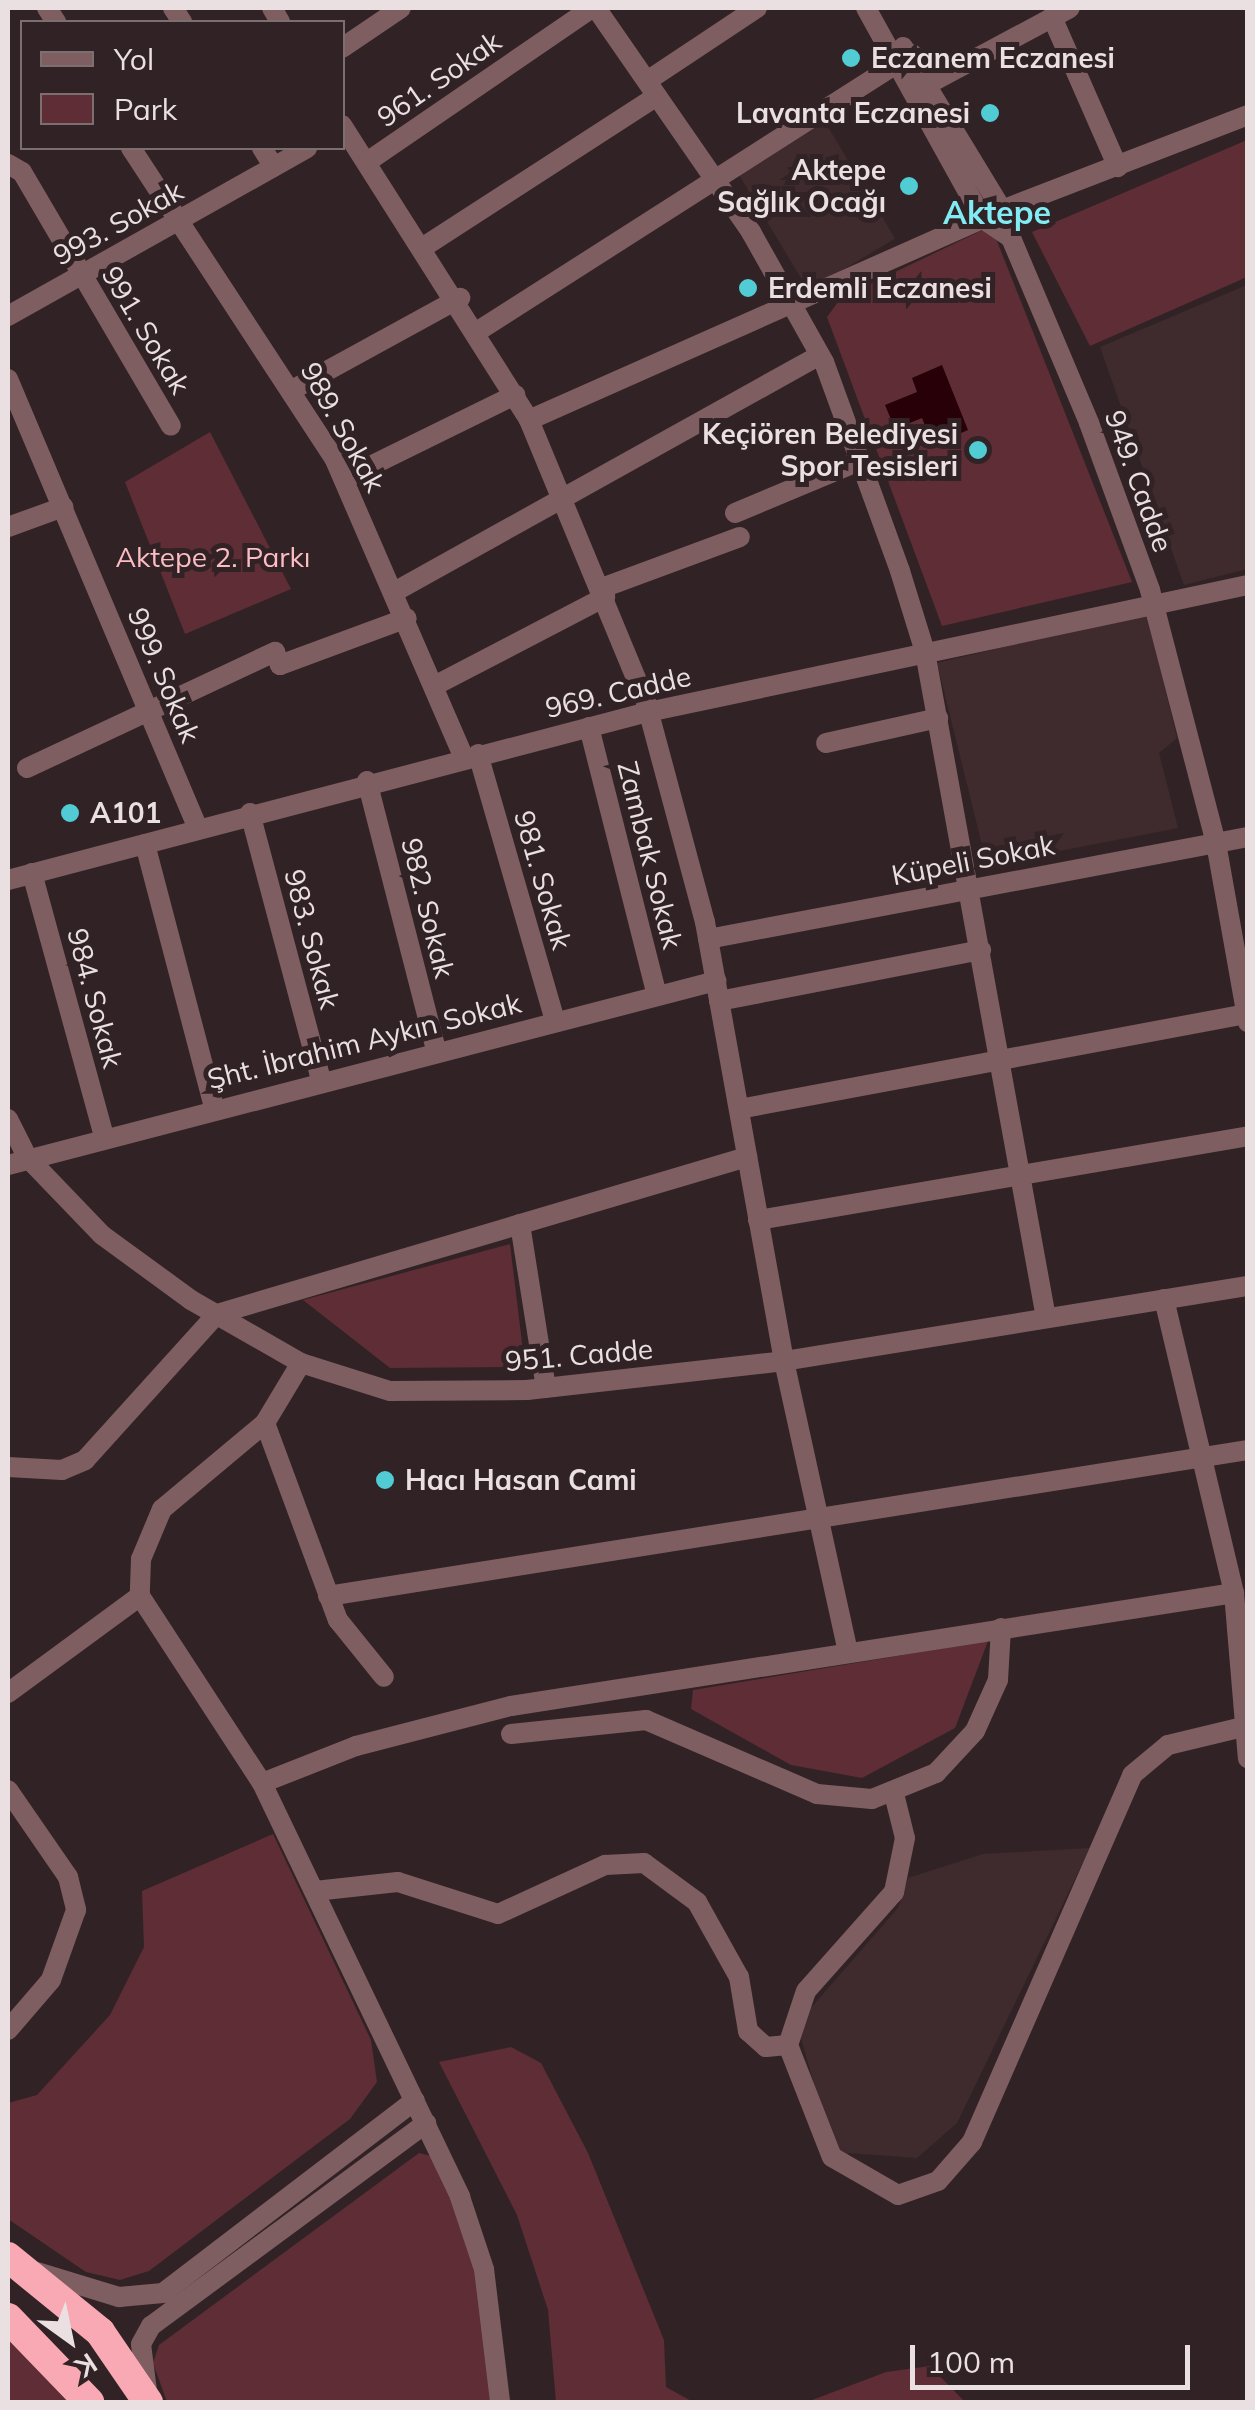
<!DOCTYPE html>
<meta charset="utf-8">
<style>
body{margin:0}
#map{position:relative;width:1255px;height:2410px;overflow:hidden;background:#312325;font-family:Mulish,sans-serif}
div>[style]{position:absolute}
.built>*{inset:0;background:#3f2b2d;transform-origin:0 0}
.green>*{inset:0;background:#5e2d35}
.water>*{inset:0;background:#280007}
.minor>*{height:20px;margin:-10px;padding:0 10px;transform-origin:10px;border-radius:10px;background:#7f5e62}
.highway>*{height:30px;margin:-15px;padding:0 15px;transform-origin:15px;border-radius:15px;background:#f9a9b3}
.dots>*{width:28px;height:28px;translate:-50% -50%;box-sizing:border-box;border:5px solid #312325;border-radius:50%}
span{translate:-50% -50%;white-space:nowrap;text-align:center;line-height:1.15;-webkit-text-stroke:10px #312325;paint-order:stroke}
.poi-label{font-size:28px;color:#eae0e1;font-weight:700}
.left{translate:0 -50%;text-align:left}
.right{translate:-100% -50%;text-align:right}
.street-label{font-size:28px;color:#eae0e1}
.park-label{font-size:28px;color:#fcbcc3}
.quarter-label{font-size:32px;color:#81ecf4;font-weight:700}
.frame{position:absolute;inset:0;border:10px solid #eae0e1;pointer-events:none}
.legend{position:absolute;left:20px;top:20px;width:325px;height:130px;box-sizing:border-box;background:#312325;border:2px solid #7b6f70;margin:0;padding:12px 18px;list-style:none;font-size:30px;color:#eae0e1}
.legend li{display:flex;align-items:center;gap:20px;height:50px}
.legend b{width:50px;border:2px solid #7b6f70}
.north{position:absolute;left:20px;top:2290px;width:100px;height:100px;-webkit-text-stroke:8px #312325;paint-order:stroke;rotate:147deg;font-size:28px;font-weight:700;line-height:40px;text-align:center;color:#eae0e1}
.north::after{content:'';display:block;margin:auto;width:35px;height:45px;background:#eae0e1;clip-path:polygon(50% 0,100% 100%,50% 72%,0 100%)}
.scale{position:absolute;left:910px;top:2345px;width:280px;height:45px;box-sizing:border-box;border:5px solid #eae0e1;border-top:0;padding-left:12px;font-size:30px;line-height:35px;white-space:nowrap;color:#eae0e1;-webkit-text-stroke:8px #312325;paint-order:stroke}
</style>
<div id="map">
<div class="built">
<div style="left:825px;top:122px;width:136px;height:101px;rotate:59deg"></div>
<div style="clip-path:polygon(1247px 285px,1247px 569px,1184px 585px,1100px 347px)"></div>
<div style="clip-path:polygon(1147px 613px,1177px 738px,1159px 753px,1178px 828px,987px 865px,937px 663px)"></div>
<div style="clip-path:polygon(1090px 1848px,957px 2123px,917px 2158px,849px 2153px,836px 2162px,797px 2024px,898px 1908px,908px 1878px,983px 1854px)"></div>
</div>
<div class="green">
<div style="clip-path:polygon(1247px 140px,1247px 277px,1090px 346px,1032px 232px)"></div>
<div style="clip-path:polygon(991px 226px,1132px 582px,942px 626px,827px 317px,841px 298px)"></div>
<div style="clip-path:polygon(210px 432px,291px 589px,185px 634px,125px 482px)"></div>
<div style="clip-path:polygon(510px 1244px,525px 1367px,390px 1368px,303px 1300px)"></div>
<div style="clip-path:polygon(988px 1641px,955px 1728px,862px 1778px,791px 1765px,691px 1709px,693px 1690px)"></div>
<div style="clip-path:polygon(273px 1834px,371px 2040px,377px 2082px,350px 2119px,149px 2271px,120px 2280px,86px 2272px,8px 2219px,8px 2103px,37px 2095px,110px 2015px,144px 1947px,142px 1891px)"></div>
<div style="clip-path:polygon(511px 2047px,541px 2063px,588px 2153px,664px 2340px,666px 2387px,693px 2402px,556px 2402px,548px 2310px,517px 2215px,439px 2062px)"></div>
<div style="clip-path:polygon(419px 2153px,431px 2156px,475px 2232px,496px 2402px,167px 2402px,153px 2363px,159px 2345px)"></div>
<div style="clip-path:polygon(8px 2338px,69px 2402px,8px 2402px)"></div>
<div style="clip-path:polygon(930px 2366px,965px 2402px,807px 2402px,886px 2372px)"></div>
</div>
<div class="water">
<div style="clip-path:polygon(942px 365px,968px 430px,933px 445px,922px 418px,895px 429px,885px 405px,917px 392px,912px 378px)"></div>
</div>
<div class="minor">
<div style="left:47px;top:8px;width:17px;rotate:57deg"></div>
<div style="left:173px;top:8px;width:17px;rotate:57deg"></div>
<div style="left:272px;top:8px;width:16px;rotate:60deg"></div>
<div style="left:596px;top:8px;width:272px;rotate:55.3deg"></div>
<div style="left:751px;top:232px;width:149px;rotate:60.7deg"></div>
<div style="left:824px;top:362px;width:222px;rotate:70deg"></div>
<div style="left:900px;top:571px;width:85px;rotate:72.8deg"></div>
<div style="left:925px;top:652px;width:677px;rotate:79.7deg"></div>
<div style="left:866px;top:8px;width:241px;rotate:61deg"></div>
<div style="left:983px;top:219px;width:34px;rotate:34deg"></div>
<div style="left:1011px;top:238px;width:201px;rotate:67.1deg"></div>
<div style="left:1089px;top:423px;width:178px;rotate:69.9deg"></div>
<div style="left:1150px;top:590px;width:261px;rotate:75.4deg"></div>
<div style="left:1216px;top:843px;width:182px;rotate:79.9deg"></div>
<div style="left:1052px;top:17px;width:164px;rotate:66.3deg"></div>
<div style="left:903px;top:47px;width:204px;rotate:58.7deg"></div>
<div style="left:342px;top:48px;width:71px;rotate:-34.1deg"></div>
<div style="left:647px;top:81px;width:132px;rotate:-33.6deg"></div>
<div style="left:919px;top:89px;width:171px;rotate:-28.2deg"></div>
<div style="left:342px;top:125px;width:349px;rotate:57.6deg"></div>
<div style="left:529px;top:420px;width:305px;rotate:67.5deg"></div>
<div style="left:646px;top:702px;width:228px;rotate:75deg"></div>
<div style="left:705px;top:922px;width:446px;rotate:79.8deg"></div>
<div style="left:784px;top:1361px;width:294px;rotate:77.6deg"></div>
<div style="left:131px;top:148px;width:373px;rotate:56.8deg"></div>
<div style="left:335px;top:460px;width:325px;rotate:66.6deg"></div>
<div style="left:262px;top:148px;width:22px;rotate:58deg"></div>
<div style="left:367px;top:162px;width:273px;rotate:-34.4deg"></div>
<div style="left:8px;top:164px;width:16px;rotate:30deg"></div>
<div style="left:22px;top:172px;width:294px;rotate:59.6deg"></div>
<div style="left:425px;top:246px;width:276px;rotate:-32.9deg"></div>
<div style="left:8px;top:316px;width:343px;rotate:-29.3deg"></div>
<div style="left:478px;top:331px;width:515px;rotate:-32.55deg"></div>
<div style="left:8px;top:379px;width:486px;rotate:67.1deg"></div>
<div style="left:292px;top:390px;width:192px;rotate:-28.7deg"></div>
<div style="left:529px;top:420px;width:523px;rotate:-23.92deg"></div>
<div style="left:1007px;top:208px;width:258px;rotate:-21.1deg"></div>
<div style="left:344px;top:479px;width:191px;rotate:-26.2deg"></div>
<div style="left:735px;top:513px;width:138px;rotate:-22.7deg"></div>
<div style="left:8px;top:527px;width:59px;rotate:-20deg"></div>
<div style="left:602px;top:588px;width:147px;rotate:-20.3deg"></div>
<div style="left:396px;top:591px;width:485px;rotate:-29.1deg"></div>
<div style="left:434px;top:686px;width:193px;rotate:-27.5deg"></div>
<div style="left:589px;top:727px;width:277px;rotate:75.8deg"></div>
<div style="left:826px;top:743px;width:115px;rotate:-12.6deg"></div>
<div style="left:478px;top:754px;width:278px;rotate:73.9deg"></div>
<div style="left:27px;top:768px;width:274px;rotate:-25.1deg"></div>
<div style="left:275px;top:652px;width:14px;rotate:69deg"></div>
<div style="left:280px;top:665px;width:135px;rotate:-20.3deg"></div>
<div style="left:367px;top:781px;width:277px;rotate:75.6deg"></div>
<div style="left:250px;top:813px;width:276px;rotate:75.1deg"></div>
<div style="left:145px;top:844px;width:272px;rotate:75.3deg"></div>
<div style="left:32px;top:873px;width:274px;rotate:74.7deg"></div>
<div style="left:8px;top:880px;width:662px;rotate:-14.71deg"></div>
<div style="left:648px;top:712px;width:613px;rotate:-11.95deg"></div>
<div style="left:708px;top:939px;width:550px;rotate:-10.7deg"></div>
<div style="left:719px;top:1001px;width:267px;rotate:-11deg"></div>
<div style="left:739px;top:1109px;width:516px;rotate:-10.61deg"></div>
<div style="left:8px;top:1119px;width:42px;rotate:63.4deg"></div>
<div style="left:27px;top:1157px;width:108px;rotate:46.1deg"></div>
<div style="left:102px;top:1235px;width:110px;rotate:36.1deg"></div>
<div style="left:191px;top:1300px;width:127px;rotate:29.8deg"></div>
<div style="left:301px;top:1363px;width:93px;rotate:17.5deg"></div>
<div style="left:390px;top:1391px;width:137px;rotate:-0.4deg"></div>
<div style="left:527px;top:1390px;width:259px;rotate:-6.4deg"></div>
<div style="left:784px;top:1361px;width:470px;rotate:-9.2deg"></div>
<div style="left:8px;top:1165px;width:732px;rotate:-14.57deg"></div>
<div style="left:758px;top:1220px;width:497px;rotate:-9.7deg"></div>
<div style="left:520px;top:1224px;width:166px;rotate:81deg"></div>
<div style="left:1164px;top:1299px;width:302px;rotate:76.6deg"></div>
<div style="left:1234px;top:1593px;width:166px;rotate:85.2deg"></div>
<div style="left:301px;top:1363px;width:70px;rotate:121deg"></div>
<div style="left:265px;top:1423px;width:134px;rotate:140.1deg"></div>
<div style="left:162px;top:1509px;width:54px;rotate:112.8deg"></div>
<div style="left:141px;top:1559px;width:37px;rotate:92deg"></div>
<div style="left:140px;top:1596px;width:223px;rotate:56.9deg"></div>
<div style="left:262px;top:1783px;width:459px;rotate:64.4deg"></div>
<div style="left:460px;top:2197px;width:76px;rotate:71.6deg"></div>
<div style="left:484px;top:2269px;width:134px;rotate:83.1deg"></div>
<div style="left:265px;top:1423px;width:210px;rotate:69.7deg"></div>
<div style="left:338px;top:1620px;width:73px;rotate:51.1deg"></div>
<div style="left:8px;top:1467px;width:54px;rotate:3.2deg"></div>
<div style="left:62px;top:1470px;width:25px;rotate:-23deg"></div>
<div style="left:85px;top:1460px;width:197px;rotate:-47.9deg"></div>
<div style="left:217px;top:1314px;width:553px;rotate:-16.5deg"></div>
<div style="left:328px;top:1596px;width:932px;rotate:-9.02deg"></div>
<div style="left:8px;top:1693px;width:164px;rotate:-36.3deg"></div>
<div style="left:511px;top:1734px;width:136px;rotate:-5.9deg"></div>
<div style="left:646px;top:1720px;width:186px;rotate:23.4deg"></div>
<div style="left:817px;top:1794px;width:55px;rotate:5.2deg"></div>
<div style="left:872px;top:1799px;width:69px;rotate:-22.1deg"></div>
<div style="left:936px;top:1773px;width:57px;rotate:-47.1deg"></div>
<div style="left:975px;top:1731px;width:56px;rotate:-65.7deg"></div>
<div style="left:998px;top:1680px;width:52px;rotate:-86.7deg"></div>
<div style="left:262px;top:1783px;width:101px;rotate:-21.5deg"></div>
<div style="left:356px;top:1746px;width:160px;rotate:-14.5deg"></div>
<div style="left:511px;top:1706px;width:732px;rotate:-8.88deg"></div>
<div style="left:8px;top:1790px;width:106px;rotate:55.4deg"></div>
<div style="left:68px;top:1877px;width:34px;rotate:76deg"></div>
<div style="left:76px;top:1910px;width:74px;rotate:109.7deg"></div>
<div style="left:51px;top:1980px;width:66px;rotate:130.7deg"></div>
<div style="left:894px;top:1794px;width:45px;rotate:76deg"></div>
<div style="left:905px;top:1838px;width:55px;rotate:101.5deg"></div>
<div style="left:894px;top:1892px;width:132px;rotate:131.6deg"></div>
<div style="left:806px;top:1991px;width:57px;rotate:108.4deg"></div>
<div style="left:788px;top:2045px;width:120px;rotate:68.6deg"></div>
<div style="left:832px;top:2157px;width:76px;rotate:29.9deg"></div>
<div style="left:898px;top:2195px;width:42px;rotate:-19.3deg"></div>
<div style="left:938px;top:2181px;width:52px;rotate:-48.9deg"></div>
<div style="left:972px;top:2142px;width:400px;rotate:-66.4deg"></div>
<div style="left:1132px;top:1775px;width:47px;rotate:-39.8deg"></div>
<div style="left:1168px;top:1745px;width:77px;rotate:-13.5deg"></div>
<div style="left:315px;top:1891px;width:83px;rotate:-6.2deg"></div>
<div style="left:398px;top:1882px;width:105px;rotate:17.7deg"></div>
<div style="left:498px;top:1914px;width:118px;rotate:-24.6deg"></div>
<div style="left:605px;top:1865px;width:39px;rotate:-3deg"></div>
<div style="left:644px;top:1863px;width:66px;rotate:36.3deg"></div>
<div style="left:697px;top:1902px;width:86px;rotate:60.8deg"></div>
<div style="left:739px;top:1977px;width:55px;rotate:80.5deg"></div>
<div style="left:748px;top:2031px;width:24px;rotate:42deg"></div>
<div style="left:766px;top:2047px;width:22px;rotate:-5deg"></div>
<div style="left:37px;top:2272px;width:86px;rotate:17deg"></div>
<div style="left:119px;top:2297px;width:44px;rotate:-5.2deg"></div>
<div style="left:163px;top:2293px;width:317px;rotate:-37.4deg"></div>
<div style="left:147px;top:2391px;width:47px;rotate:-97.3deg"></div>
<div style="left:141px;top:2344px;width:21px;rotate:-61deg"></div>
<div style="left:151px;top:2326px;width:342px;rotate:-36.4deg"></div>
</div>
<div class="highway">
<div style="left:8px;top:2257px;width:119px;rotate:39.2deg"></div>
<div style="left:100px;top:2332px;width:85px;rotate:55.6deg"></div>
<div style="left:8px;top:2318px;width:117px;rotate:46deg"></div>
</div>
<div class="dots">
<div style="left:851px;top:58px;background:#51ccd4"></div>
<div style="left:990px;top:113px;background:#51ccd4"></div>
<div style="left:909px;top:186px;background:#51ccd4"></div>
<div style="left:748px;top:288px;background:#51ccd4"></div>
<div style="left:978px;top:450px;background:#51ccd4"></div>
<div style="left:70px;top:813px;background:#51ccd4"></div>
<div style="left:385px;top:1480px;background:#51ccd4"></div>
</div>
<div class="poi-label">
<span class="left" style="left:871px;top:58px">Eczanem Eczanesi</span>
<span class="right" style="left:970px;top:113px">Lavanta Eczanesi</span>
<span class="right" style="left:886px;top:186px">Aktepe<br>Sağlık Ocağı</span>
<span class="left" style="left:768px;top:288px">Erdemli Eczanesi</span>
<span class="right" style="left:958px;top:450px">Keçiören Belediyesi<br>Spor Tesisleri</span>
<span class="left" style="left:90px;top:813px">A101</span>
<span class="left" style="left:405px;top:1480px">Hacı Hasan Cami</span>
</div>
<div class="street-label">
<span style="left:439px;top:79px;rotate:-35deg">961. Sokak</span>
<span style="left:118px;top:223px;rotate:-29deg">993. Sokak</span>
<span style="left:146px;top:330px;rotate:59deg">991. Sokak</span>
<span style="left:343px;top:427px;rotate:61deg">989. Sokak</span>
<span style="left:1139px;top:481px;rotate:70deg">949. Cadde</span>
<span style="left:164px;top:675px;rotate:67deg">999. Sokak</span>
<span style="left:618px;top:692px;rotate:-13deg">969. Cadde</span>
<span style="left:650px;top:855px;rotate:76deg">Zambak Sokak</span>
<span style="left:973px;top:860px;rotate:-11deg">Küpeli Sokak</span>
<span style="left:543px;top:880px;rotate:74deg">981. Sokak</span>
<span style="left:428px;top:908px;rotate:76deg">982. Sokak</span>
<span style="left:312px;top:939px;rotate:75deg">983. Sokak</span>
<span style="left:95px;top:998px;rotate:75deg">984. Sokak</span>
<span style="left:364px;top:1041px;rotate:-14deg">Şht. İbrahim Aykın Sokak</span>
<span style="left:579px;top:1355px;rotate:-5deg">951. Cadde</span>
</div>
<div class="park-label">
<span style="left:213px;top:557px">Aktepe 2. Parkı</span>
</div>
<div class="quarter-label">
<span style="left:997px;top:212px">Aktepe</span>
</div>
<div class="frame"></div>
<ul class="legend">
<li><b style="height:12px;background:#7f5e62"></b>Yol</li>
<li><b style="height:28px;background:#5e2d35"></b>Park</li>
</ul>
<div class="north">K</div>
<div class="scale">100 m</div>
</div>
